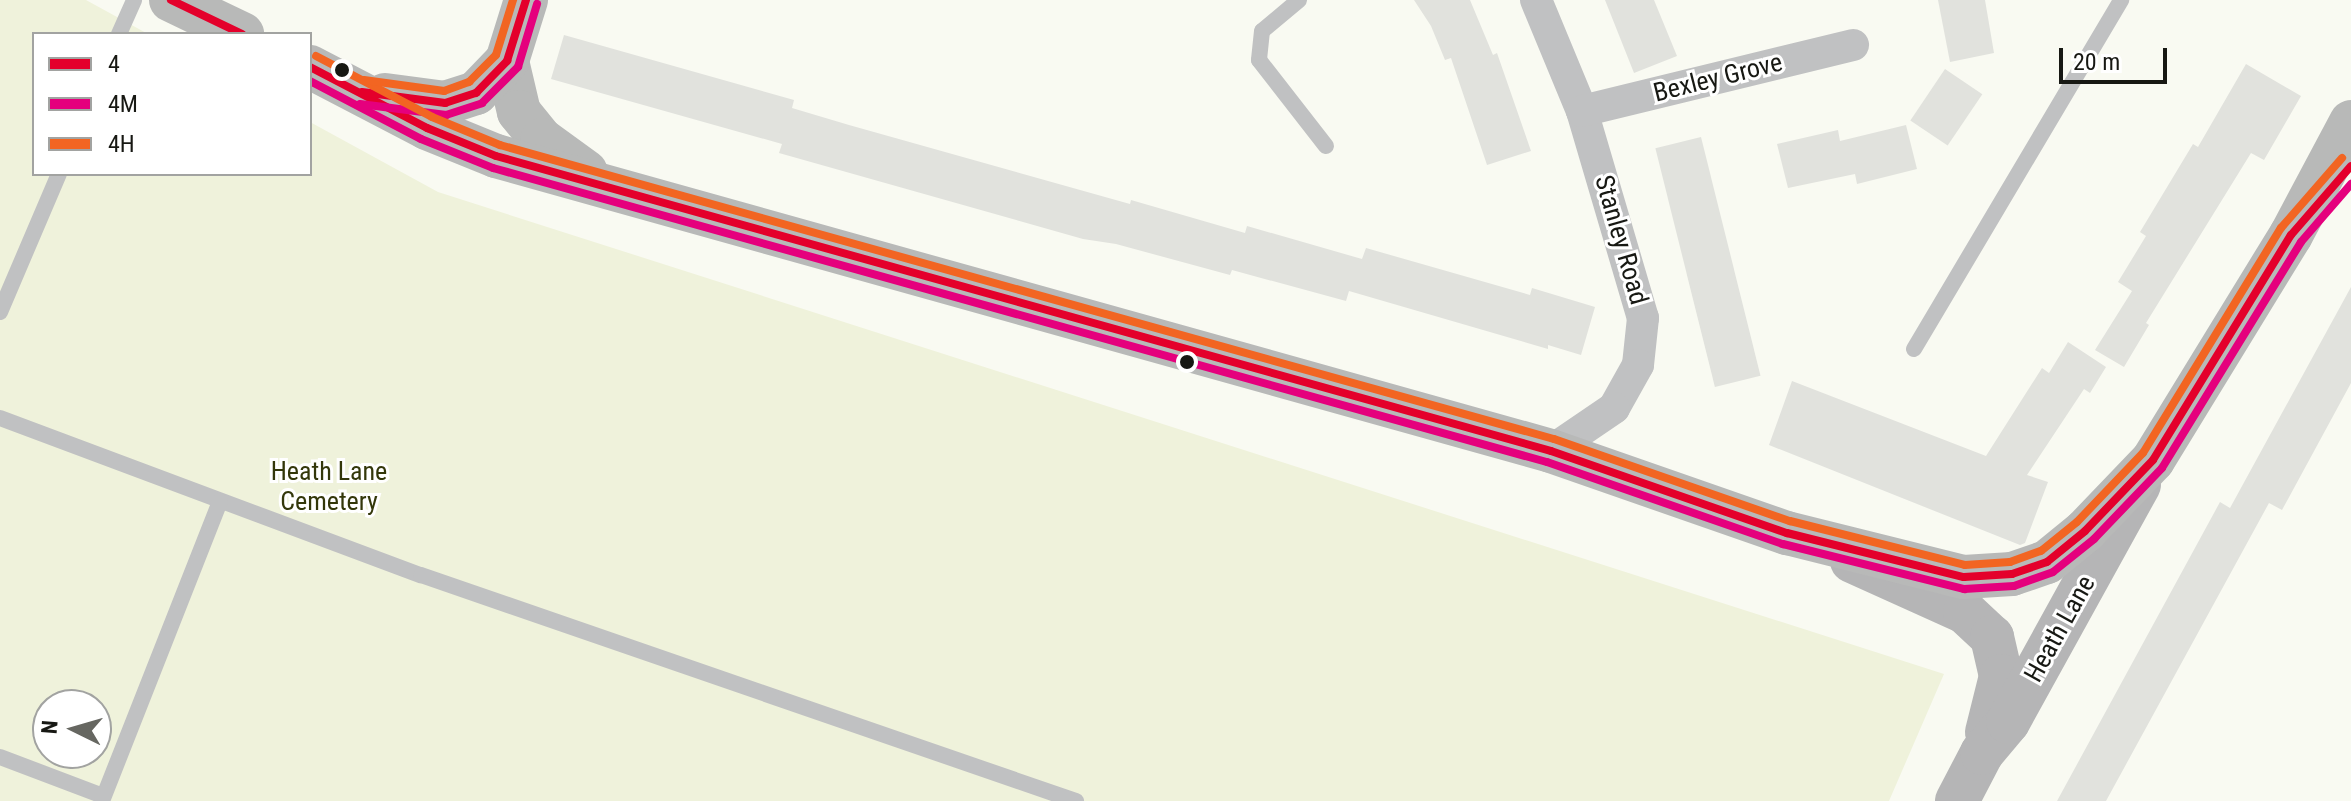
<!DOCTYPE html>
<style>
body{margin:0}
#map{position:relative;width:2351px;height:801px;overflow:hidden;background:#f9faf2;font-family:"Roboto Condensed",sans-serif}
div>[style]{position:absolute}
.green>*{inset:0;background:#eff2db}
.building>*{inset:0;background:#e1e2dd;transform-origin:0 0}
.lane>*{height:16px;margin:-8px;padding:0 8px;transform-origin:8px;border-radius:8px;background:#c0c1c2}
.street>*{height:32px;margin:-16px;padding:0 16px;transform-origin:16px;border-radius:16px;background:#c0c1c2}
.secondary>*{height:44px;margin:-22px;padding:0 22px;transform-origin:22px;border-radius:22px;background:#b5b5b6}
.primary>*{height:44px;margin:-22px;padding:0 22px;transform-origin:22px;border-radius:22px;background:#b8b9b8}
.bus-1>*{height:8px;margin:-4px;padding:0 4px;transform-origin:4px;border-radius:4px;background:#e4002b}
.bus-2>*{height:8px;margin:-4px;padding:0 4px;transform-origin:4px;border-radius:4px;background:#e5007d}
.bus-3>*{height:8px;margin:-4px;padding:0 4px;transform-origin:4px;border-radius:4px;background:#f26522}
.dots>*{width:22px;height:22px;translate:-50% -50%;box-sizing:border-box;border:4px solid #fff;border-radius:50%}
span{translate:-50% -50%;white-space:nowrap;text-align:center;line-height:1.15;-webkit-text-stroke:6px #fff;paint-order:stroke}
.street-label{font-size:26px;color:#171813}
.park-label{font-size:26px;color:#33370a}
.legend{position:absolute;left:32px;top:32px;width:280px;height:144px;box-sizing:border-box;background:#fff;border:2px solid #a2a3a1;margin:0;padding:10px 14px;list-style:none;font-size:24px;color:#171813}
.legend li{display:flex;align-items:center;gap:16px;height:40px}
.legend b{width:40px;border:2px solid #a2a3a1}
.north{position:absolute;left:32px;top:689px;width:80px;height:80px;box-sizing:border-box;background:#fff;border:2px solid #a2a3a1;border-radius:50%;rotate:275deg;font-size:22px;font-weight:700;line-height:32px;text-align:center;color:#171813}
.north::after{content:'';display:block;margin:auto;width:28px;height:36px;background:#666761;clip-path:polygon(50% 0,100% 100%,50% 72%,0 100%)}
.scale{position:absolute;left:2059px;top:48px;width:108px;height:36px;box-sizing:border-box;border:4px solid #171813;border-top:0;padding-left:10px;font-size:24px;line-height:28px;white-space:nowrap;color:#171813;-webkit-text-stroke:6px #fff;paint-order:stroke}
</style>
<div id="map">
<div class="green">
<div style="clip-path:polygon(evenodd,0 0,86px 0,148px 34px,34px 34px,34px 174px,310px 174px,310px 122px,438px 192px,1944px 674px,1889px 801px,0 801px,0 0,48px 705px,96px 705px,96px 753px,48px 753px,48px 705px)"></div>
</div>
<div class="building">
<div style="clip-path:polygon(1414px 0,1470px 0,1493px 55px,1497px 53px,1531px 151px,1487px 165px,1451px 58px,1445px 60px,1431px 26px)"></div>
<div style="clip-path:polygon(1605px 0,1654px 0,1677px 56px,1634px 73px)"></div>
<div style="clip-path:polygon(1938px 0,1985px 0,1994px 53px,1950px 62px)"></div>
<div style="clip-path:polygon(564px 35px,794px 100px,792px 108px,849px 125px,1130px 204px,1131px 200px,1245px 233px,1247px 226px,1362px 259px,1366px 248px,1530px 295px,1532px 288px,1595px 307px,1581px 355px,1548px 345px,1548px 349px,1349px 291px,1346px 301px,1232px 270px,1230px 275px,1116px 244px,1083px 239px,779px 153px,782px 144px,551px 79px)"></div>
<div style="clip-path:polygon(2246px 64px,2301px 96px,2264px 160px,2251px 153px,2146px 323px,2149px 325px,2124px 367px,2095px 350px,2132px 291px,2118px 282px,2146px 236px,2140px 232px,2193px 144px,2198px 147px)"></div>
<div style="left:1945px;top:69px;width:45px;height:62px;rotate:34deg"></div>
<div style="clip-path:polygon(1906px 125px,1917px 169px,1857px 184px,1855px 174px,1788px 188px,1777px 144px,1838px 130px,1840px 141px)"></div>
<div style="left:1701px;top:137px;width:246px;height:47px;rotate:76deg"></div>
<div style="clip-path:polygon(2351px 287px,2351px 383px,2282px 510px,2269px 503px,2106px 801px,2057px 801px,2220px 502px,2230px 508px)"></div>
<div style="clip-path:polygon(2068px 342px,2106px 367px,2090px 393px,2084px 389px,2027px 475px,2048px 482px,2025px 543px,2020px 545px,1769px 445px,1792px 381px,1986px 456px,2042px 368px,2049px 373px)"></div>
</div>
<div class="lane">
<div style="left:1299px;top:0;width:48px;rotate:140deg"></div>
<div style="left:1262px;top:31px;width:29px;rotate:96deg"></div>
<div style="left:1259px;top:60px;width:109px;rotate:52.1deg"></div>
<div style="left:119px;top:34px;width:37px;rotate:-66deg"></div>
<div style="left:0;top:312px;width:150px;rotate:-66.9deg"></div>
<div style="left:1914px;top:349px;width:406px;rotate:-59.3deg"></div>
<div style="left:0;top:418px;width:449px;rotate:20.5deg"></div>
<div style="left:421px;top:575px;width:693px;rotate:19.04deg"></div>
<div style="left:0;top:757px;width:110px;rotate:20.7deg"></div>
<div style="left:102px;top:801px;width:322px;rotate:-68.5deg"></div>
</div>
<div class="street">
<div style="left:1536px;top:0;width:120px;rotate:67.5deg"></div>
<div style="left:1582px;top:111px;width:216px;rotate:73.6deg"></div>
<div style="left:1643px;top:318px;width:47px;rotate:96.1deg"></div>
<div style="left:1638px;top:365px;width:49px;rotate:119.2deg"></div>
<div style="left:1614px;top:408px;width:76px;rotate:145.7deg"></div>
<div style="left:1582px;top:111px;width:279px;rotate:-13.7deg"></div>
</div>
<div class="secondary">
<div style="left:1852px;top:561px;width:124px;rotate:24.3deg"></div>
<div style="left:1965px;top:612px;width:37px;rotate:43deg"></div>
<div style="left:1992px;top:637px;width:40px;rotate:77deg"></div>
<div style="left:2001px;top:676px;width:58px;rotate:104deg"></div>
<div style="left:1957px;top:801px;width:54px;rotate:-62.5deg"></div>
<div style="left:1982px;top:753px;width:40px;rotate:-50deg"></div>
<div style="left:2008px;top:722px;width:271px;rotate:-61.1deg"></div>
</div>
<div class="primary">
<div style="left:171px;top:0;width:79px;rotate:25.6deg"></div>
<div style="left:507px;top:61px;width:52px;rotate:76.8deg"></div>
<div style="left:519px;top:112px;width:36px;rotate:51deg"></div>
<div style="left:542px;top:140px;width:54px;rotate:36deg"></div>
<div style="left:310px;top:67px;width:132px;rotate:27.5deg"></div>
<div style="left:427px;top:128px;width:74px;rotate:22.1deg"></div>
<div style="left:496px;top:156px;width:1095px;rotate:15.62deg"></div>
<div style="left:1551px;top:451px;width:250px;rotate:19.2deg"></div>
<div style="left:1787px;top:533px;width:182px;rotate:14deg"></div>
<div style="left:1964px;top:577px;width:48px;rotate:-3.6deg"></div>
<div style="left:2012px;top:574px;width:37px;rotate:-19deg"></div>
<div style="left:2047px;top:562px;width:49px;rotate:-39.2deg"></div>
<div style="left:2085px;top:531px;width:98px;rotate:-46.2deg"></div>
<div style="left:2153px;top:460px;width:264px;rotate:-58.5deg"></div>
<div style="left:2291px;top:235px;width:128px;rotate:-62deg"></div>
<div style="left:385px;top:95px;width:61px;rotate:7.6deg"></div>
<div style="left:445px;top:103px;width:33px;rotate:-18deg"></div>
<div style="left:476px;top:93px;width:45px;rotate:-45.9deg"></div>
<div style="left:507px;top:61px;width:64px;rotate:-72.7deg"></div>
</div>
<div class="bus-1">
<div style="left:171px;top:0;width:79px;rotate:25.6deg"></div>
<div style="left:310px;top:67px;width:132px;rotate:27.5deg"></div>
<div style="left:427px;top:128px;width:74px;rotate:22.1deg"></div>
<div style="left:496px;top:156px;width:1095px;rotate:15.62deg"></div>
<div style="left:1551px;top:451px;width:250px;rotate:19.2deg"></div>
<div style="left:1787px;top:533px;width:182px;rotate:14deg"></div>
<div style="left:1964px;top:577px;width:48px;rotate:-3.6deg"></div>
<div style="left:2012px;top:574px;width:37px;rotate:-19deg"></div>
<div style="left:2047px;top:562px;width:49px;rotate:-39.2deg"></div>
<div style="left:2085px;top:531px;width:98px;rotate:-46.2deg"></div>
<div style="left:2153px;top:460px;width:264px;rotate:-58.5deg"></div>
<div style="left:2291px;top:235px;width:91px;rotate:-49deg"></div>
<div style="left:362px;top:92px;width:84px;rotate:7.5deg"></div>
<div style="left:445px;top:103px;width:33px;rotate:-18deg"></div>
<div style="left:476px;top:93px;width:45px;rotate:-45.9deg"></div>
<div style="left:507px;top:61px;width:64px;rotate:-72.7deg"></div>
</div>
<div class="bus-2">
<div style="left:310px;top:81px;width:125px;rotate:27.6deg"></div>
<div style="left:421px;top:139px;width:78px;rotate:21.9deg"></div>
<div style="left:493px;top:168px;width:1094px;rotate:15.59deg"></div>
<div style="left:1547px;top:462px;width:250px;rotate:19.2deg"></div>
<div style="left:1783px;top:544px;width:187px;rotate:14deg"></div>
<div style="left:1964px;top:589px;width:50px;rotate:-3.4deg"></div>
<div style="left:2014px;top:586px;width:41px;rotate:-19.7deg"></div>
<div style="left:2053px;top:572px;width:53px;rotate:-38.8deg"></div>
<div style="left:2094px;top:539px;width:98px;rotate:-46.2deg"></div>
<div style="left:2162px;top:468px;width:265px;rotate:-58.4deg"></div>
<div style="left:2301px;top:242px;width:77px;rotate:-49.2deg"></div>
<div style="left:360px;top:104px;width:87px;rotate:7.3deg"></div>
<div style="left:446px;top:115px;width:38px;rotate:-18deg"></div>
<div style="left:482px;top:103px;width:51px;rotate:-45deg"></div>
<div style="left:518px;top:67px;width:66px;rotate:-73.2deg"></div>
</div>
<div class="bus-3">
<div style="left:316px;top:56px;width:131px;rotate:27.7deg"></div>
<div style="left:432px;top:117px;width:74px;rotate:22.4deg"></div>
<div style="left:500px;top:145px;width:1094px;rotate:15.59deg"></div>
<div style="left:1554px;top:439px;width:250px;rotate:19.2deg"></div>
<div style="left:1790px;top:521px;width:180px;rotate:14.1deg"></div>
<div style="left:1965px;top:565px;width:45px;rotate:-3.8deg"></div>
<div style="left:2010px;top:562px;width:33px;rotate:-20deg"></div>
<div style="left:2041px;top:551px;width:46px;rotate:-38.9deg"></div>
<div style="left:2077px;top:522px;width:95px;rotate:-46.3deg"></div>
<div style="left:2143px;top:453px;width:264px;rotate:-58.5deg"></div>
<div style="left:2281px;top:228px;width:93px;rotate:-48.9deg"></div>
<div style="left:364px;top:80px;width:81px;rotate:7.8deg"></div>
<div style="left:444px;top:91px;width:27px;rotate:-20deg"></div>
<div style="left:469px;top:82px;width:38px;rotate:-45deg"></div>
<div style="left:496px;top:55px;width:58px;rotate:-72.8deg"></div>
</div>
<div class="dots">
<div style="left:342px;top:70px;background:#171813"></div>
<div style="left:1187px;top:362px;background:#171813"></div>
</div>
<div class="street-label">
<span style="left:1718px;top:78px;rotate:-14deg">Bexley Grove</span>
<span style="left:1621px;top:240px;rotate:74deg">Stanley Road</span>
<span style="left:2060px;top:629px;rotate:-61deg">Heath Lane</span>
</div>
<div class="park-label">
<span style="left:329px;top:487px">Heath Lane<br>Cemetery</span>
</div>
<ul class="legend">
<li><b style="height:10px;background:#e4002b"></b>4</li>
<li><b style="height:10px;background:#e5007d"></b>4M</li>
<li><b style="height:10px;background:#f26522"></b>4H</li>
</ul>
<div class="north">N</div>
<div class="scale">20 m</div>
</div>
